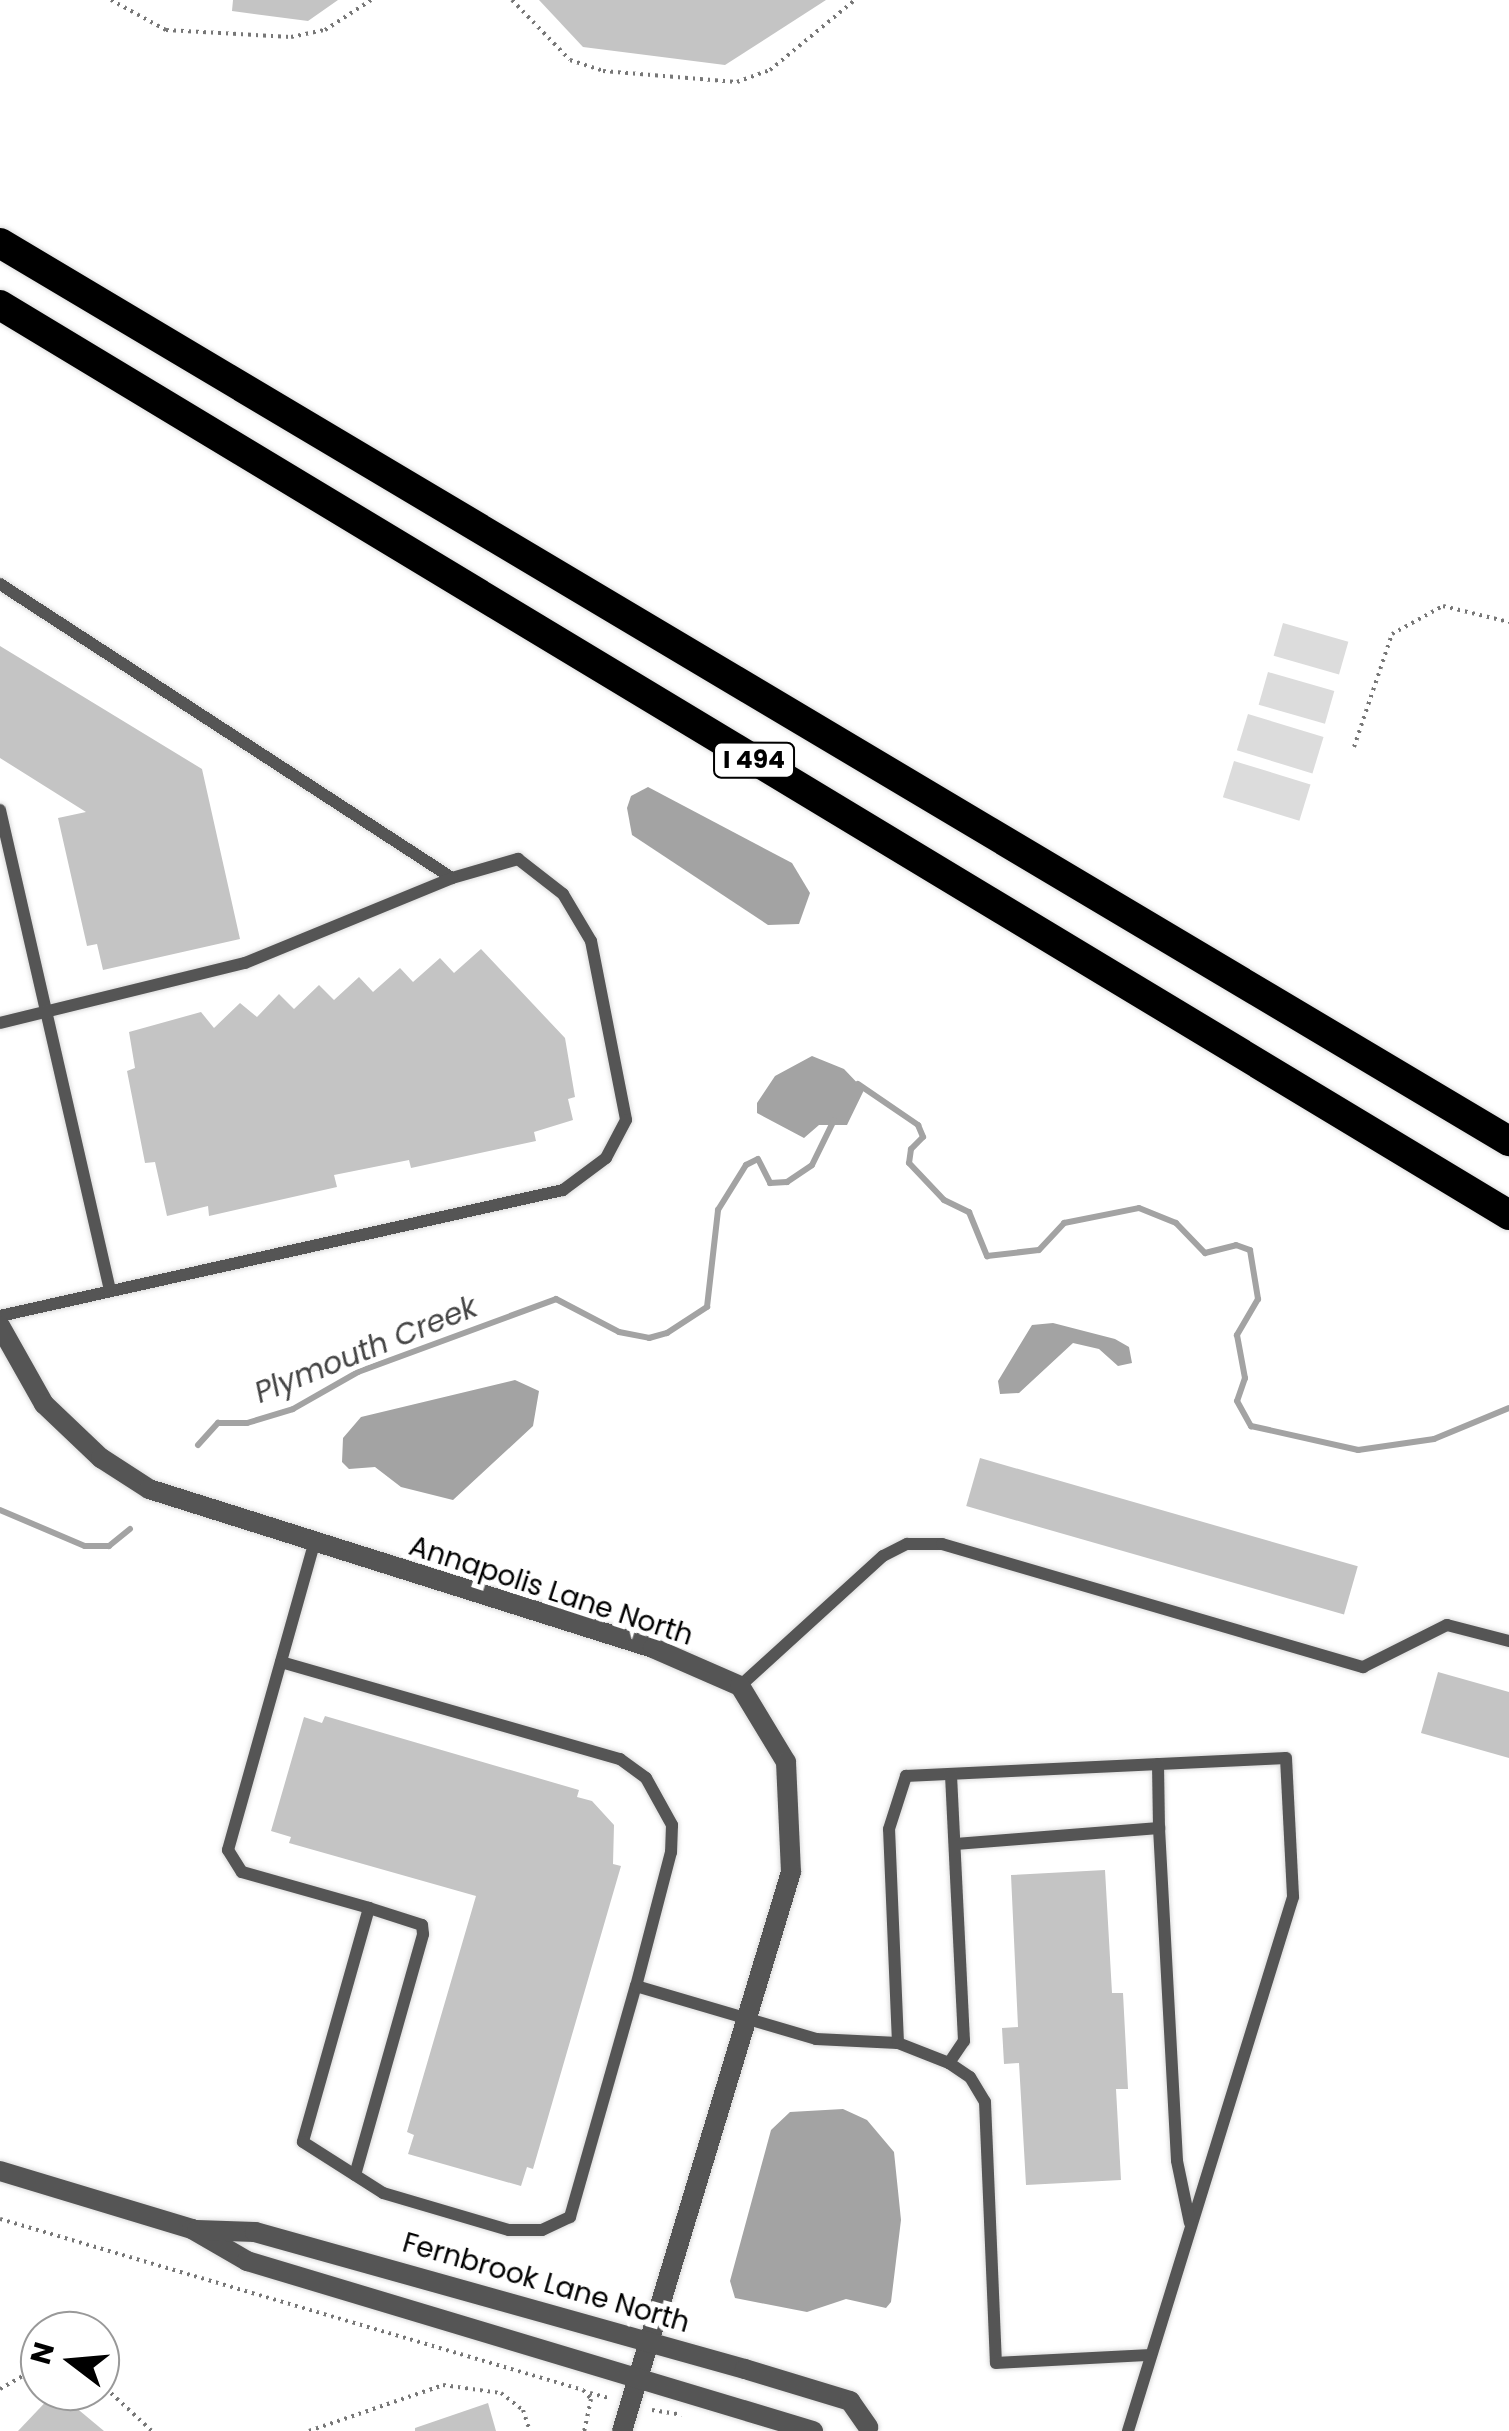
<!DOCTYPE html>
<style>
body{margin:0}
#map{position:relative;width:1509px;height:2431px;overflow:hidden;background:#fff;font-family:Poppins,sans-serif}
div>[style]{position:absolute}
.green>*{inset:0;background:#dcdcdc;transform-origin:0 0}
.water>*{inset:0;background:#a3a3a3}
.stream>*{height:6px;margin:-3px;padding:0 3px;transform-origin:3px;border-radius:3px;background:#a3a3a3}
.building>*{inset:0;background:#c4c4c4;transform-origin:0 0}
.path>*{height:4px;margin-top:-2px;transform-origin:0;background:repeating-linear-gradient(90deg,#777 0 2.5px,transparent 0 7.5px)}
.roads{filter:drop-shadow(0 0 2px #dbdbdb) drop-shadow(0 0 2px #dbdbdb)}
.service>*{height:12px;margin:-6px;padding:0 6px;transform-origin:6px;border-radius:6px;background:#555}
.tertiary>*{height:20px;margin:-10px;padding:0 10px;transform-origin:10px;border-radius:10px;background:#555}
.motorway>*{height:30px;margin:-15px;padding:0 15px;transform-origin:15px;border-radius:15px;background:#000}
span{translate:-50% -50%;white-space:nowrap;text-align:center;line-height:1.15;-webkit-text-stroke:10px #fff;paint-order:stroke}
.shield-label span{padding:2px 8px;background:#fff;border:2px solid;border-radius:8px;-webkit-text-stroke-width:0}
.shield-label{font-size:25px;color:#000;font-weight:700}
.street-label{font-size:28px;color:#000}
.water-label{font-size:30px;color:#444;font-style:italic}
.north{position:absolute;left:20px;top:2311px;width:100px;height:100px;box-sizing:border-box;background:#fff;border:2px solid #999;border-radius:50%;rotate:286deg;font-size:28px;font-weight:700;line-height:40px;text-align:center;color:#000}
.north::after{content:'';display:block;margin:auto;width:35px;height:45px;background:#000;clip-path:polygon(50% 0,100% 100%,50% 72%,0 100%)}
</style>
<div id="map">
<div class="green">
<div style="left:1283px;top:623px;width:68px;height:34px;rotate:16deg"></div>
<div style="left:1268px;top:672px;width:69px;height:34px;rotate:16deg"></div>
<div style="left:1248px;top:714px;width:79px;height:38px;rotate:17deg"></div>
<div style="left:1234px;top:761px;width:80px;height:38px;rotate:17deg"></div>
</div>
<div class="water">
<div style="clip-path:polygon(648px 787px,792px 863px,810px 893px,799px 924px,768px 925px,632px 835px,627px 808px,631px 796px)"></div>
<div style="clip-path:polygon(812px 1056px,844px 1069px,864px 1090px,847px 1125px,819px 1125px,804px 1138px,757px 1113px,757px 1103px,775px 1076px)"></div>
<div style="clip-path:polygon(1053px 1323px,1115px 1339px,1129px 1347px,1132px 1363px,1118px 1366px,1099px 1349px,1073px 1343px,1019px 1393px,1000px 1394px,998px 1381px,1032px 1325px)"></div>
<div style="clip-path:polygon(515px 1380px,539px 1391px,533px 1426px,453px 1500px,401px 1487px,375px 1467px,349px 1469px,342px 1462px,343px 1438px,361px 1417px)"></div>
<div style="clip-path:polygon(843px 2109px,867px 2120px,894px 2152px,901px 2220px,891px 2302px,886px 2308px,846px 2299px,807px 2312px,735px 2298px,730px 2281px,771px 2130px,790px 2112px)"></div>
</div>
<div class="stream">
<div style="left:858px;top:1084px;width:73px;rotate:34.3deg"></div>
<div style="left:918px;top:1125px;width:13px;rotate:67deg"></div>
<div style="left:923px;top:1137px;width:17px;rotate:135deg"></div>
<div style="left:911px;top:1149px;width:14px;rotate:98deg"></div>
<div style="left:909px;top:1163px;width:51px;rotate:46.6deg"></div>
<div style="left:944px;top:1200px;width:28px;rotate:26deg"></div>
<div style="left:969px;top:1212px;width:48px;rotate:67.8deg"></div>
<div style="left:987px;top:1256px;width:52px;rotate:-6.6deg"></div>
<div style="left:1039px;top:1250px;width:37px;rotate:-47deg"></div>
<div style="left:1064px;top:1223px;width:76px;rotate:-11.3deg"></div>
<div style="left:1139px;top:1208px;width:40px;rotate:22deg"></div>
<div style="left:1176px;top:1223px;width:42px;rotate:46deg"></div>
<div style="left:1205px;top:1253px;width:32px;rotate:-14deg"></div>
<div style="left:1236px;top:1245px;width:15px;rotate:20deg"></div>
<div style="left:1250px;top:1250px;width:50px;rotate:80.7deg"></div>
<div style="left:1258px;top:1299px;width:42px;rotate:120.3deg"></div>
<div style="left:1237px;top:1335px;width:44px;rotate:79.5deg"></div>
<div style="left:1245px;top:1378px;width:24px;rotate:109deg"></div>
<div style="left:1237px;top:1401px;width:29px;rotate:61deg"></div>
<div style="left:1251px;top:1426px;width:110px;rotate:12.6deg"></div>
<div style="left:1358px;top:1450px;width:77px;rotate:-8.2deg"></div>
<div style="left:1434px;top:1439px;width:81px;rotate:-22.5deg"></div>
<div style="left:198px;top:1445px;width:30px;rotate:-48deg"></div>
<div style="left:218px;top:1423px;width:29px"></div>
<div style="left:247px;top:1423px;width:48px;rotate:-16.9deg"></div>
<div style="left:293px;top:1409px;width:75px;rotate:-29.6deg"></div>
<div style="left:358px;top:1372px;width:211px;rotate:-20.2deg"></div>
<div style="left:556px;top:1299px;width:71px;rotate:27.6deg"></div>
<div style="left:619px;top:1332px;width:31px;rotate:11deg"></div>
<div style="left:649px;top:1338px;width:19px;rotate:-16deg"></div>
<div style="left:667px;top:1333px;width:48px;rotate:-33deg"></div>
<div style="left:707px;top:1307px;width:98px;rotate:-83.5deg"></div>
<div style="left:718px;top:1210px;width:53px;rotate:-58.1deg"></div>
<div style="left:746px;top:1165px;width:13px;rotate:-27deg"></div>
<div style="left:758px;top:1159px;width:27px;rotate:63deg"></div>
<div style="left:770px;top:1183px;width:17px;rotate:-3deg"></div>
<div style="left:787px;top:1182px;width:30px;rotate:-34deg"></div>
<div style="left:812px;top:1165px;width:50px;rotate:-63.9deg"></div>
<div style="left:0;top:1510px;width:92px;rotate:23deg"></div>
<div style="left:85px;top:1546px;width:24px"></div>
<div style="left:109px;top:1546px;width:27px;rotate:-39deg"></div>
</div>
<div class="building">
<div style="clip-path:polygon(233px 0,338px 0,308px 21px,232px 11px)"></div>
<div style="clip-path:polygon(539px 0,826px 0,725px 65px,583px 47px)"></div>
<div style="clip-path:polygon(0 646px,202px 769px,240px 939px,103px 970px,97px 944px,87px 946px,58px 818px,86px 812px,0 758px)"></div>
<div style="clip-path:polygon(481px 949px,565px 1038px,575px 1097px,568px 1099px,573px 1120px,534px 1132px,536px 1141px,411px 1168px,409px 1160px,334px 1175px,337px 1187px,209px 1216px,208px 1206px,167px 1216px,155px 1162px,145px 1163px,127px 1071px,135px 1068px,129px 1032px,201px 1012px,214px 1028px,240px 1003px,257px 1017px,279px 994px,294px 1009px,319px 985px,334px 1000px,359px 977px,373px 992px,400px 968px,413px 982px,440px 958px,454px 973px)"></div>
<div style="left:980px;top:1458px;width:393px;height:50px;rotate:16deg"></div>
<div style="clip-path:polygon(1438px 1672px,1509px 1692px,1509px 1758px,1421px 1733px)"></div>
<div style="clip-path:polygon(325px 1716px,579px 1790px,577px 1797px,592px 1801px,614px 1825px,613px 1864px,621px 1866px,533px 2169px,527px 2167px,521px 2186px,408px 2154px,414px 2135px,407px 2132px,476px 1896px,289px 1843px,291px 1837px,271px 1831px,304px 1717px,322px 1723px)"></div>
<div style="clip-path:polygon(1105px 1870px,1112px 1993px,1123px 1993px,1128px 2089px,1116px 2089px,1121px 2180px,1026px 2185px,1019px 2063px,1004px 2064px,1002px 2028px,1018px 2027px,1011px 1875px)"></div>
<div style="clip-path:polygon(56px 2391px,104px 2431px,18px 2431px)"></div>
<div style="clip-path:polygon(488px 2403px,496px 2431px,415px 2431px,415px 2428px)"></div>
</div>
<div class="path">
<div style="left:111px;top:0;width:63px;rotate:28.6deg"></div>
<div style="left:166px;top:30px;width:125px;rotate:3.2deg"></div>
<div style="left:291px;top:37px;width:35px;rotate:-12deg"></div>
<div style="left:325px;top:30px;width:55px;rotate:-33.1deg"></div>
<div style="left:512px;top:0;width:83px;rotate:46deg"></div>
<div style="left:570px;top:60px;width:35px;rotate:18deg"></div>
<div style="left:603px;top:71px;width:134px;rotate:4.7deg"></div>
<div style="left:737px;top:82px;width:35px;rotate:-20deg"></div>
<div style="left:770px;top:70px;width:110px;rotate:-39.5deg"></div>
<div style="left:1354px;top:747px;width:119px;rotate:-71.4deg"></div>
<div style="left:1392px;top:634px;width:58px;rotate:-28.8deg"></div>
<div style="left:1443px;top:606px;width:68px;rotate:13.6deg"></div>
<div style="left:0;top:2219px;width:608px;rotate:16.35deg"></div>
<div style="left:583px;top:2390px;width:12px;rotate:48deg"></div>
<div style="left:591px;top:2399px;width:33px;rotate:102deg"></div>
<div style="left:100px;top:2383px;width:71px;rotate:42.7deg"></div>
<div style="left:0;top:2389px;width:46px;rotate:-29.9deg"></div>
<div style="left:590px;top:2393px;width:20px;rotate:15deg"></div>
<div style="left:652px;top:2410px;width:30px;rotate:9deg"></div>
<div style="left:309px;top:2431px;width:142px;rotate:-18.9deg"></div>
<div style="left:443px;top:2385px;width:59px;rotate:7.9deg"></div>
<div style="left:501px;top:2393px;width:28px;rotate:38deg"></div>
<div style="left:523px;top:2410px;width:22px;rotate:72deg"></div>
</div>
<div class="roads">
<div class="service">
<div style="left:0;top:584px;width:539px;rotate:33.04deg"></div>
<div style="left:452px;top:878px;width:69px;rotate:-16.1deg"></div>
<div style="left:518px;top:859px;width:57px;rotate:37.9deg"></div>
<div style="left:563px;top:894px;width:55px;rotate:59.2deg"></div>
<div style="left:591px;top:941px;width:182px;rotate:78.9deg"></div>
<div style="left:626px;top:1120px;width:43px;rotate:117.8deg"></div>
<div style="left:606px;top:1158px;width:54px;rotate:143.3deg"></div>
<div style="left:563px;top:1190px;width:577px;rotate:167.39deg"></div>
<div style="left:0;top:810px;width:492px;rotate:77.1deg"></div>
<div style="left:0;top:1023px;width:252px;rotate:-13.8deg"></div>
<div style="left:245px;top:963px;width:224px;rotate:-22.3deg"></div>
<div style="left:314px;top:1544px;width:318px;rotate:105.7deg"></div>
<div style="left:228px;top:1850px;width:26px;rotate:58deg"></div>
<div style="left:242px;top:1872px;width:132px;rotate:15.8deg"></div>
<div style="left:369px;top:1908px;width:243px;rotate:105.8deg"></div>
<div style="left:303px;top:2142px;width:95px;rotate:32.5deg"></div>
<div style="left:383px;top:2193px;width:131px;rotate:16.4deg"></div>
<div style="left:509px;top:2230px;width:33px"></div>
<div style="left:542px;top:2230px;width:31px;rotate:-25deg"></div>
<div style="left:570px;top:2217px;width:240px;rotate:-74.1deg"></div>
<div style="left:636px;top:1986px;width:188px;rotate:16.4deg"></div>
<div style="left:816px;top:2039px;width:82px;rotate:2.8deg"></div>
<div style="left:898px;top:2043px;width:214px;rotate:-92.4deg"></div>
<div style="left:889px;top:1829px;width:56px;rotate:-72.2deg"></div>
<div style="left:906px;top:1776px;width:380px;rotate:-2.7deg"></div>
<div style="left:1286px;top:1758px;width:139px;rotate:87.1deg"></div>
<div style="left:1293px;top:1897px;width:559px;rotate:107.17deg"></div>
<div style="left:281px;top:1662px;width:353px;rotate:16deg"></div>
<div style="left:620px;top:1759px;width:32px;rotate:36deg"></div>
<div style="left:646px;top:1778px;width:54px;rotate:61deg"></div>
<div style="left:672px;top:1825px;width:27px;rotate:92deg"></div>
<div style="left:671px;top:1852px;width:138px;rotate:104.6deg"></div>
<div style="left:740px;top:1686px;width:193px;rotate:-42.3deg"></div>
<div style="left:883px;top:1556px;width:27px;rotate:-27deg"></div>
<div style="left:907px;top:1544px;width:35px"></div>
<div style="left:942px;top:1544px;width:439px;rotate:16.3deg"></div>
<div style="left:1363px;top:1667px;width:94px;rotate:-26.6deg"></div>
<div style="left:1447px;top:1625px;width:64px;rotate:14.5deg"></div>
<div style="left:1159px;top:1828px;width:333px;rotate:86.9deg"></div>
<div style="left:1177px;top:2161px;width:63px;rotate:78.2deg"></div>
<div style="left:955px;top:1844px;width:205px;rotate:-4.5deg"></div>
<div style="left:1159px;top:1828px;width:64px;rotate:-90.9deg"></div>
<div style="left:898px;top:2043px;width:55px;rotate:21.4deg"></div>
<div style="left:949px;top:2063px;width:25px;rotate:34deg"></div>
<div style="left:970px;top:2077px;width:29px;rotate:59deg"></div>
<div style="left:985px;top:2102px;width:261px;rotate:87.6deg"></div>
<div style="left:996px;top:2363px;width:154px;rotate:-3deg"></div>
<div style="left:949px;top:2063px;width:27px;rotate:-56deg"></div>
<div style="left:964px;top:2041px;width:267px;rotate:-92.8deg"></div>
<div style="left:355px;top:2175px;width:250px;rotate:-74.2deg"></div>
<div style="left:423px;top:1934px;width:9px;rotate:-96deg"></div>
<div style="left:422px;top:1925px;width:56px;rotate:-162.2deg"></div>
</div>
<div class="tertiary">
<div style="left:0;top:1326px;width:90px;rotate:60.6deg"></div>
<div style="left:44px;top:1404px;width:79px;rotate:43.5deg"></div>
<div style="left:101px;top:1458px;width:57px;rotate:32.9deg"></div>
<div style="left:149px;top:1489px;width:528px;rotate:17.51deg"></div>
<div style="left:653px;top:1648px;width:95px;rotate:23.6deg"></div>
<div style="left:740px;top:1686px;width:89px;rotate:58.8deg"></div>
<div style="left:786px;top:1762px;width:110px;rotate:87.4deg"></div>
<div style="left:791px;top:1872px;width:584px;rotate:106.82deg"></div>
<div style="left:0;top:2171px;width:201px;rotate:16.8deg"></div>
<div style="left:192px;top:2229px;width:64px;rotate:30.2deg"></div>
<div style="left:247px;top:2261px;width:591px;rotate:16.72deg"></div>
<div style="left:197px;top:2230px;width:58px;rotate:2deg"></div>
<div style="left:255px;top:2232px;width:509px;rotate:15.62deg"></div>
<div style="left:745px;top:2369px;width:110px;rotate:16.9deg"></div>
<div style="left:850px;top:2401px;width:32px;rotate:55deg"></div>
</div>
<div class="motorway">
<div style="left:0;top:243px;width:1756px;rotate:30.76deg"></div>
<div style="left:0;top:305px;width:1762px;rotate:31.09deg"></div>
</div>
</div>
<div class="shield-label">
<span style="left:754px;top:760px">I 494</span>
</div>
<div class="street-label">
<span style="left:551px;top:1591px;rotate:18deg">Annapolis Lane North</span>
<span style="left:546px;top:2283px;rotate:16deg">Fernbrook Lane North</span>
</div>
<div class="water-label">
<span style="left:366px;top:1350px;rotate:-22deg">Plymouth Creek</span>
</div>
<div class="north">N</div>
</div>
